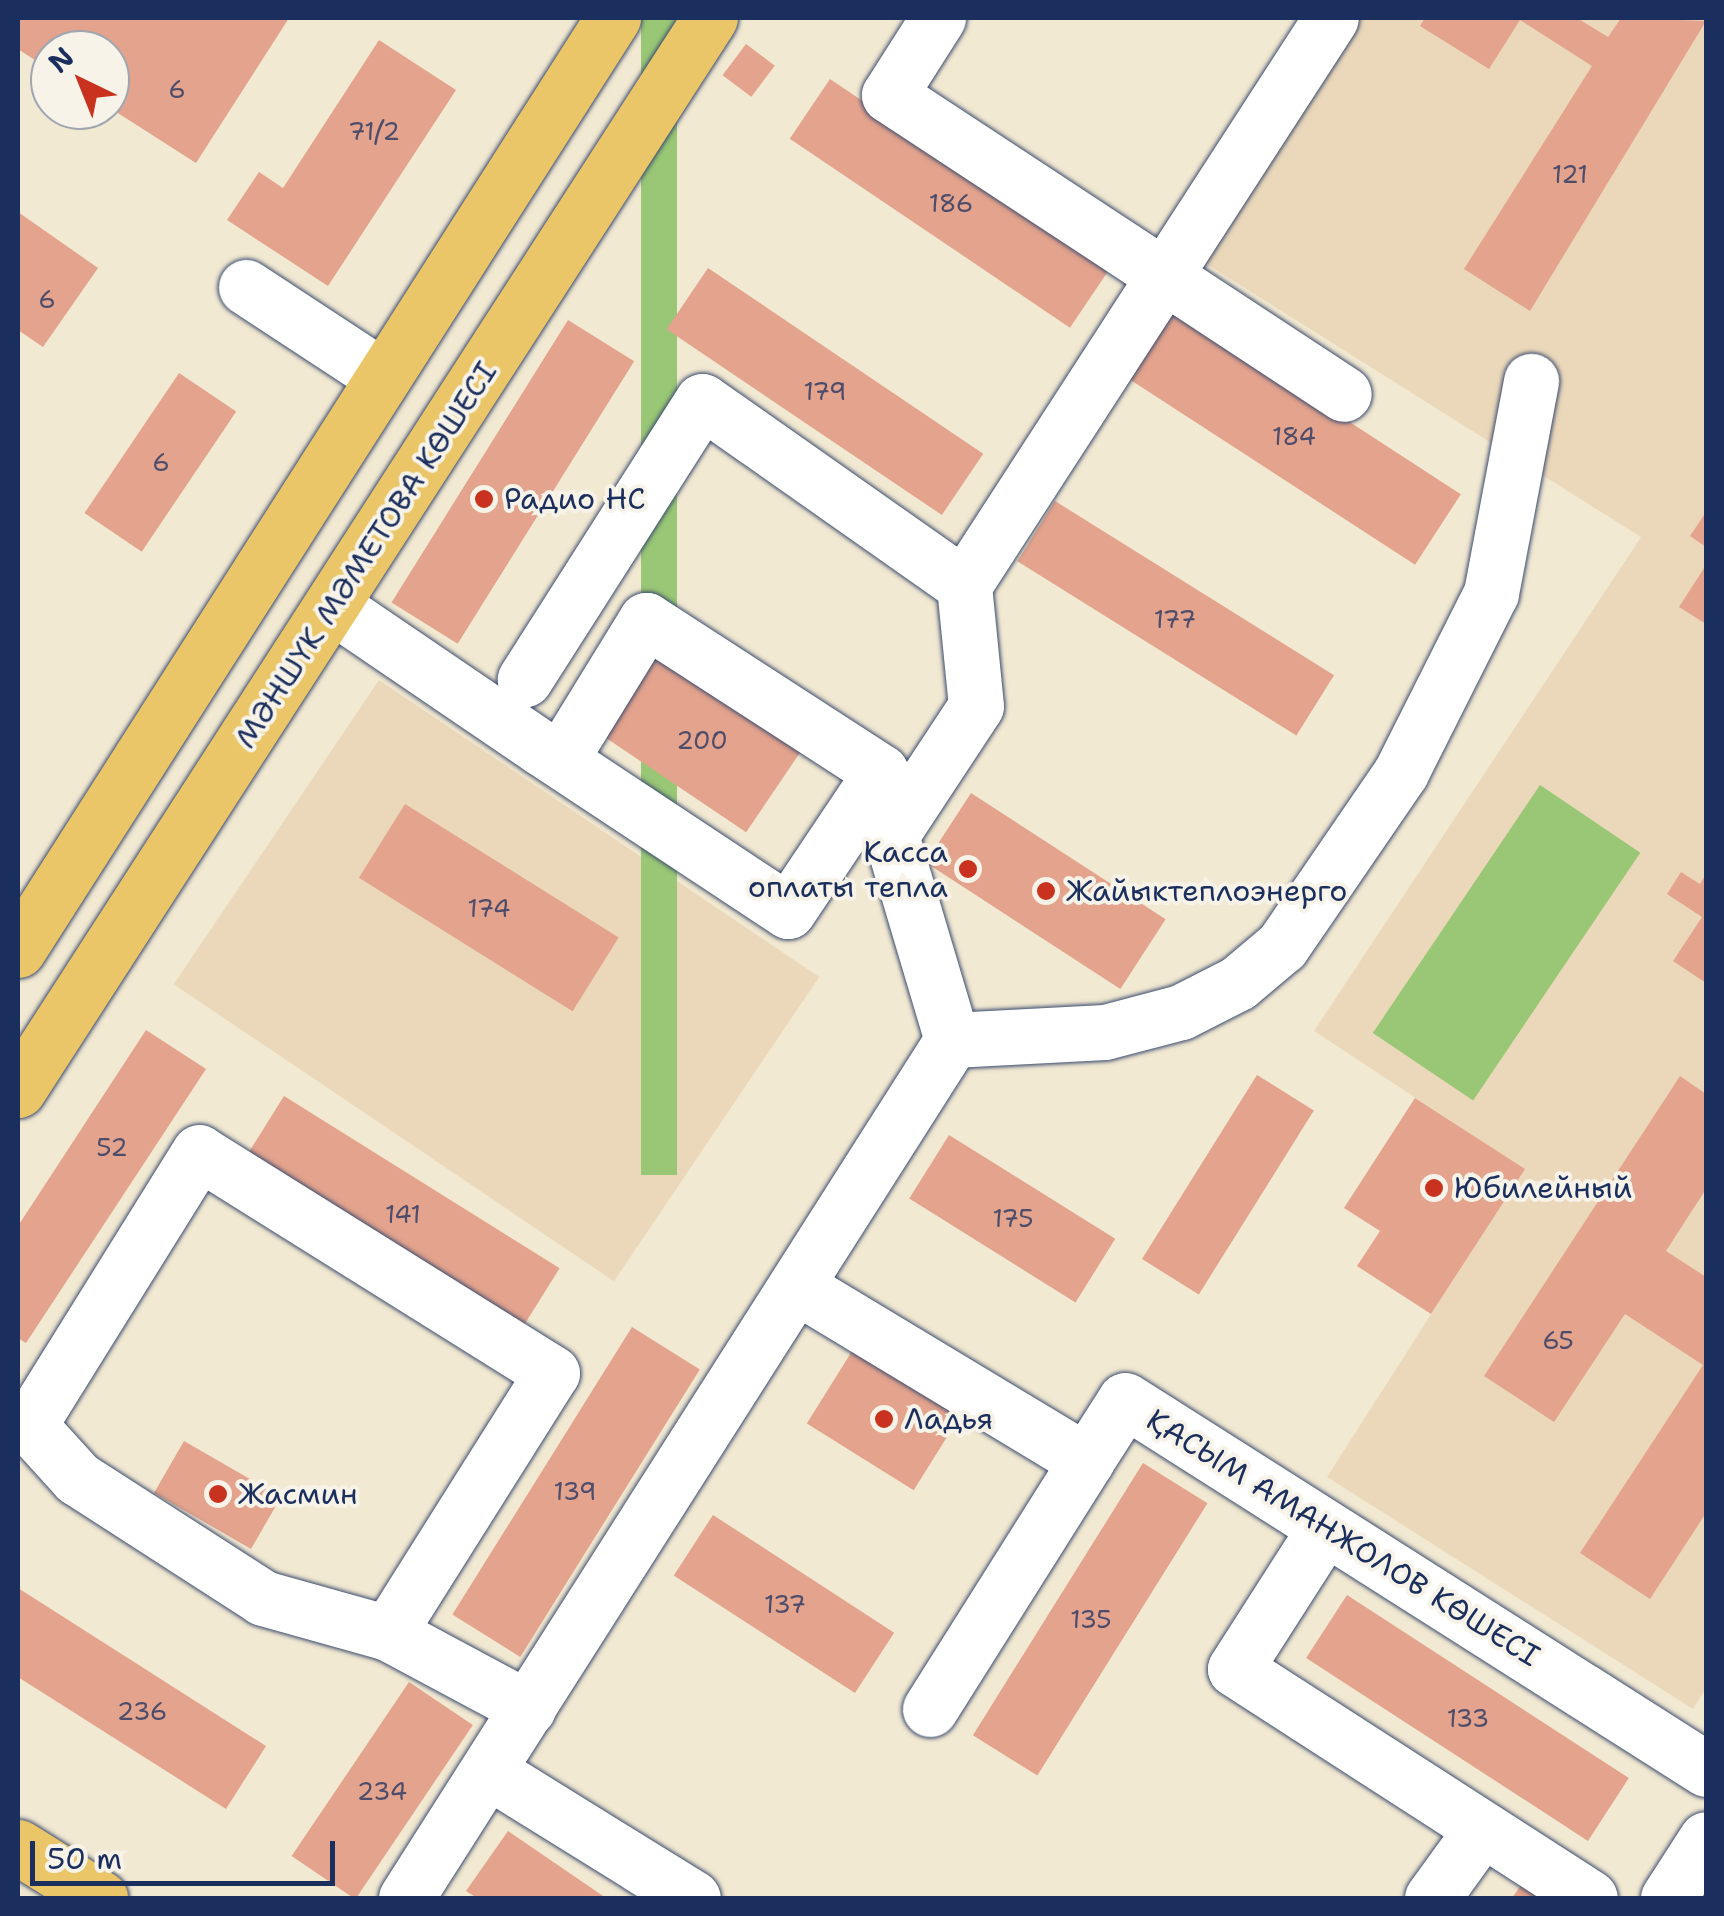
<!DOCTYPE html>
<meta charset="utf-8">
<style>
body{margin:0}
#map{position:relative;width:1724px;height:1916px;overflow:hidden;background:#f2e9d2;font-family:"Shantell Sans",sans-serif}
div>[style]{position:absolute}
.built>*{inset:0;background:#ebd8ba;transform-origin:0 0}
.green>*{inset:0;background:#99c775;transform-origin:0 0}
.building>*{inset:0;background:#e3a38d;transform-origin:0 0}
.roads{filter:drop-shadow(0 0 2px #3b4b6f) drop-shadow(0 0 2px #3b4b6f)}
.minor>*{height:55px;margin:-27.5px;padding:0 27.5px;transform-origin:27.5px;border-radius:27.5px;background:#fff}
.major>*{height:55px;margin:-27.5px;padding:0 27.5px;transform-origin:27.5px;border-radius:27.5px;background:#eac669}
.dots>*{width:28px;height:28px;translate:-50% -50%;box-sizing:border-box;border:5px solid #f7f3e8;border-radius:50%}
span{translate:-50% -50%;white-space:nowrap;text-align:center;line-height:1.15;-webkit-text-stroke:8px #f7f3e8;paint-order:stroke}
.number-label{font-size:25px;color:#4d4c6a}
.number-label span{-webkit-text-stroke-width:0}
.poi-label{font-size:30px;color:#1b2f5e}
.left{translate:0 -50%;text-align:left}
.right{translate:-100% -50%;text-align:right}
.street-label{font-size:30px;color:#1b2f5e}
.frame{position:absolute;inset:0;border:20px solid #1b2f5e;pointer-events:none}
.north{position:absolute;left:30px;top:30px;width:100px;height:100px;box-sizing:border-box;background:#f7f3e8;border:2px solid #9fa5b1;border-radius:50%;rotate:317deg;font-size:28px;font-weight:700;line-height:40px;text-align:center;color:#1b2f5e}
.north::after{content:'';display:block;margin:auto;width:35px;height:45px;background:#c8321e;clip-path:polygon(50% 0,100% 100%,50% 72%,0 100%)}
.scale{position:absolute;left:30px;top:1841px;width:305px;height:45px;box-sizing:border-box;border:5px solid #1b2f5e;border-top:0;padding-left:12px;font-size:30px;line-height:35px;white-space:nowrap;color:#1b2f5e;-webkit-text-stroke:8px #f7f3e8;paint-order:stroke}
</style>
<div id="map">
<div class="built">
<div style="clip-path:polygon(1360px 18px,1706px 18px,1706px 1688px,1693px 1709px,1327px 1477px,1524px 1169px,1314px 1031px,1641px 537px,1205px 263px)"></div>
<div style="left:379px;top:680px;width:531px;height:367px;rotate:34deg"></div>
</div>
<div class="green">
<div style="left:641px;top:18px;width:36px;height:1157px"></div>
<div style="left:1540px;top:785px;width:121px;height:299px;rotate:34deg"></div>
</div>
<div class="building">
<div style="clip-path:polygon(18px 18px,139px 19px,289px 18px,196px 163px,110px 108px,110px 50px,50px 50px,50px 70px,18px 49px)"></div>
<div style="clip-path:polygon(1425px 18px,1577px 18px,1608px 37px,1621px 18px,1706px 21px,1530px 311px,1464px 269px,1592px 66px,1520px 20px,1489px 69px,1420px 26px)"></div>
<div style="clip-path:polygon(379px 40px,456px 90px,328px 286px,227px 220px,259px 172px,283px 188px)"></div>
<div style="left:746px;top:44px;width:36px;height:39px;rotate:37deg"></div>
<div style="left:830px;top:79px;width:338px;height:72px;rotate:34deg"></div>
<div style="clip-path:polygon(18px 212px,98px 268px,43px 347px,18px 330px)"></div>
<div style="left:708px;top:268px;width:332px;height:74px;rotate:34deg"></div>
<div style="left:1174px;top:308px;width:342px;height:84px;rotate:33deg"></div>
<div style="left:568px;top:320px;width:78px;height:333px;rotate:32deg"></div>
<div style="left:179px;top:373px;width:69px;height:169px;rotate:34deg"></div>
<div style="left:1055px;top:501px;width:329px;height:71px;rotate:32deg"></div>
<div style="clip-path:polygon(1706px 512px,1706px 547px,1690px 536px)"></div>
<div style="clip-path:polygon(1706px 565px,1706px 624px,1679px 607px)"></div>
<div style="left:657px;top:648px;width:177px;height:103px;rotate:34deg"></div>
<div style="left:971px;top:793px;width:232px;height:83px;rotate:33deg"></div>
<div style="left:405px;top:804px;width:252px;height:87px;rotate:32deg"></div>
<div style="clip-path:polygon(1681px 872px,1700px 884px,1706px 874px,1706px 983px,1673px 961px,1702px 917px,1667px 894px)"></div>
<div style="clip-path:polygon(146px 1030px,206px 1069px,26px 1343px,18px 1338px,18px 1226px)"></div>
<div style="left:1257px;top:1075px;width:67px;height:217px;rotate:32deg"></div>
<div style="clip-path:polygon(1680px 1076px,1706px 1094px,1706px 1189px,1666px 1251px,1706px 1277px,1706px 1513px,1650px 1599px,1580px 1553px,1703px 1365px,1625px 1314px,1554px 1422px,1484px 1376px)"></div>
<div style="left:284px;top:1096px;width:325px;height:75px;rotate:32deg"></div>
<div style="clip-path:polygon(1415px 1098px,1525px 1169px,1431px 1314px,1357px 1266px,1380px 1231px,1344px 1208px)"></div>
<div style="left:949px;top:1135px;width:196px;height:75px;rotate:32deg"></div>
<div style="left:632px;top:1327px;width:80px;height:339px;rotate:32deg"></div>
<div style="left:854px;top:1348px;width:126px;height:89px;rotate:32deg"></div>
<div style="left:184px;top:1441px;width:112px;height:60px;rotate:30deg"></div>
<div style="left:1143px;top:1463px;width:76px;height:321px;rotate:32deg"></div>
<div style="left:713px;top:1515px;width:216px;height:72px;rotate:33deg"></div>
<div style="clip-path:polygon(18px 1588px,266px 1746px,226px 1809px,18px 1677px)"></div>
<div style="left:1347px;top:1595px;width:336px;height:75px;rotate:33deg"></div>
<div style="left:409px;top:1682px;width:77px;height:210px;rotate:34deg"></div>
<div style="clip-path:polygon(508px 1831px,606px 1898px,477px 1898px,466px 1891px)"></div>
<div style="clip-path:polygon(1523px 1882px,1548px 1898px,1512px 1898px)"></div>
</div>
<div class="roads">
<div class="minor">
<div style="left:938px;top:18px;width:91px;rotate:122.5deg"></div>
<div style="left:889px;top:95px;width:544px;rotate:33.31deg"></div>
<div style="left:246px;top:287px;width:164px;rotate:33.3deg"></div>
<div style="left:964px;top:585px;width:675px;rotate:-57.09deg"></div>
<div style="left:334px;top:607px;width:249px;rotate:34.2deg"></div>
<div style="left:540px;top:747px;width:297px;rotate:33.5deg"></div>
<div style="left:788px;top:911px;width:167px;rotate:-56.2deg"></div>
<div style="left:881px;top:772px;width:280px;rotate:-147.1deg"></div>
<div style="left:646px;top:620px;width:164px;rotate:121.6deg"></div>
<div style="left:952px;top:1040px;width:153px;rotate:-3deg"></div>
<div style="left:1105px;top:1032px;width:79px;rotate:-14.7deg"></div>
<div style="left:1181px;top:1012px;width:64px;rotate:-27deg"></div>
<div style="left:1238px;top:983px;width:57px;rotate:-40.1deg"></div>
<div style="left:1282px;top:946px;width:211px;rotate:-55.6deg"></div>
<div style="left:1401px;top:772px;width:200px;rotate:-63.3deg"></div>
<div style="left:1491px;top:593px;width:216px;rotate:-79.3deg"></div>
<div style="left:796px;top:1286px;width:339px;rotate:31.1deg"></div>
<div style="left:1086px;top:1461px;width:72px;rotate:-57.4deg"></div>
<div style="left:1125px;top:1400px;width:688px;rotate:32.42deg"></div>
<div style="left:1325px;top:1528px;width:167px;rotate:122.6deg"></div>
<div style="left:1235px;top:1669px;width:422px;rotate:32.8deg"></div>
<div style="left:388px;top:1633px;width:307px;rotate:-57.8deg"></div>
<div style="left:552px;top:1373px;width:416px;rotate:-148deg"></div>
<div style="left:199px;top:1152px;width:322px;rotate:121.9deg"></div>
<div style="left:29px;top:1425px;width:72px;rotate:47.8deg"></div>
<div style="left:77px;top:1478px;width:221px;rotate:32.8deg"></div>
<div style="left:263px;top:1598px;width:130px;rotate:15.6deg"></div>
<div style="left:388px;top:1633px;width:159px;rotate:28.2deg"></div>
<div style="left:930px;top:1709px;width:293px;rotate:-57.8deg"></div>
<div style="left:488px;top:1771px;width:241px;rotate:31.8deg"></div>
<div style="left:406px;top:1898px;width:1017px;rotate:-57.53deg"></div>
<div style="left:952px;top:1040px;width:214px;rotate:-106.6deg"></div>
<div style="left:891px;top:835px;width:154px;rotate:-56.6deg"></div>
<div style="left:976px;top:706px;width:122px;rotate:-95.7deg"></div>
<div style="left:964px;top:585px;width:320px;rotate:-144.9deg"></div>
<div style="left:702px;top:401px;width:330px;rotate:122.5deg"></div>
<div style="left:1432px;top:1898px;width:85px;rotate:-54.1deg"></div>
<div style="left:1668px;top:1898px;width:70px;rotate:-57.2deg"></div>
</div>
<div class="major">
<div style="left:18px;top:950px;width:1106px;rotate:-57.45deg"></div>
<div style="left:18px;top:1090px;width:1276px;rotate:-57.16deg"></div>
<div style="left:18px;top:1847px;width:97px;rotate:31.9deg"></div>
</div>
</div>
<div class="dots">
<div style="left:484px;top:499px;background:#c8321e"></div>
<div style="left:968px;top:869px;background:#c8321e"></div>
<div style="left:1046px;top:891px;background:#c8321e"></div>
<div style="left:1434px;top:1188px;background:#c8321e"></div>
<div style="left:884px;top:1419px;background:#c8321e"></div>
<div style="left:218px;top:1494px;background:#c8321e"></div>
</div>
<div class="number-label">
<span style="left:177px;top:89px">6</span>
<span style="left:374px;top:131px">71/2</span>
<span style="left:1570px;top:174px">121</span>
<span style="left:951px;top:203px">186</span>
<span style="left:47px;top:299px">6</span>
<span style="left:825px;top:391px">179</span>
<span style="left:1294px;top:436px">184</span>
<span style="left:161px;top:462px">6</span>
<span style="left:1175px;top:619px">177</span>
<span style="left:702px;top:740px">200</span>
<span style="left:489px;top:908px">174</span>
<span style="left:112px;top:1147px">52</span>
<span style="left:403px;top:1214px">141</span>
<span style="left:1013px;top:1218px">175</span>
<span style="left:1558px;top:1340px">65</span>
<span style="left:575px;top:1491px">139</span>
<span style="left:785px;top:1604px">137</span>
<span style="left:1091px;top:1619px">135</span>
<span style="left:142px;top:1711px">236</span>
<span style="left:1468px;top:1718px">133</span>
<span style="left:382px;top:1791px">234</span>
</div>
<div class="poi-label">
<span class="left" style="left:504px;top:499px">Радио НС</span>
<span class="right" style="left:948px;top:869px">Касса<br>оплаты тепла</span>
<span class="left" style="left:1066px;top:891px">Жайыктеплоэнерго</span>
<span class="left" style="left:1454px;top:1188px">Юбилейный</span>
<span class="left" style="left:904px;top:1419px">Ладья</span>
<span class="left" style="left:238px;top:1494px">Жасмин</span>
</div>
<div class="street-label">
<span style="left:366px;top:555px;rotate:-57deg">МӘНШҮК МӘМЕТОВА КӨШЕСІ</span>
<span style="left:1343px;top:1538px;rotate:32deg">ҚАСЫМ АМАНЖОЛОВ КӨШЕСІ</span>
</div>
<div class="frame"></div>
<div class="north">N</div>
<div class="scale">50 m</div>
</div>
